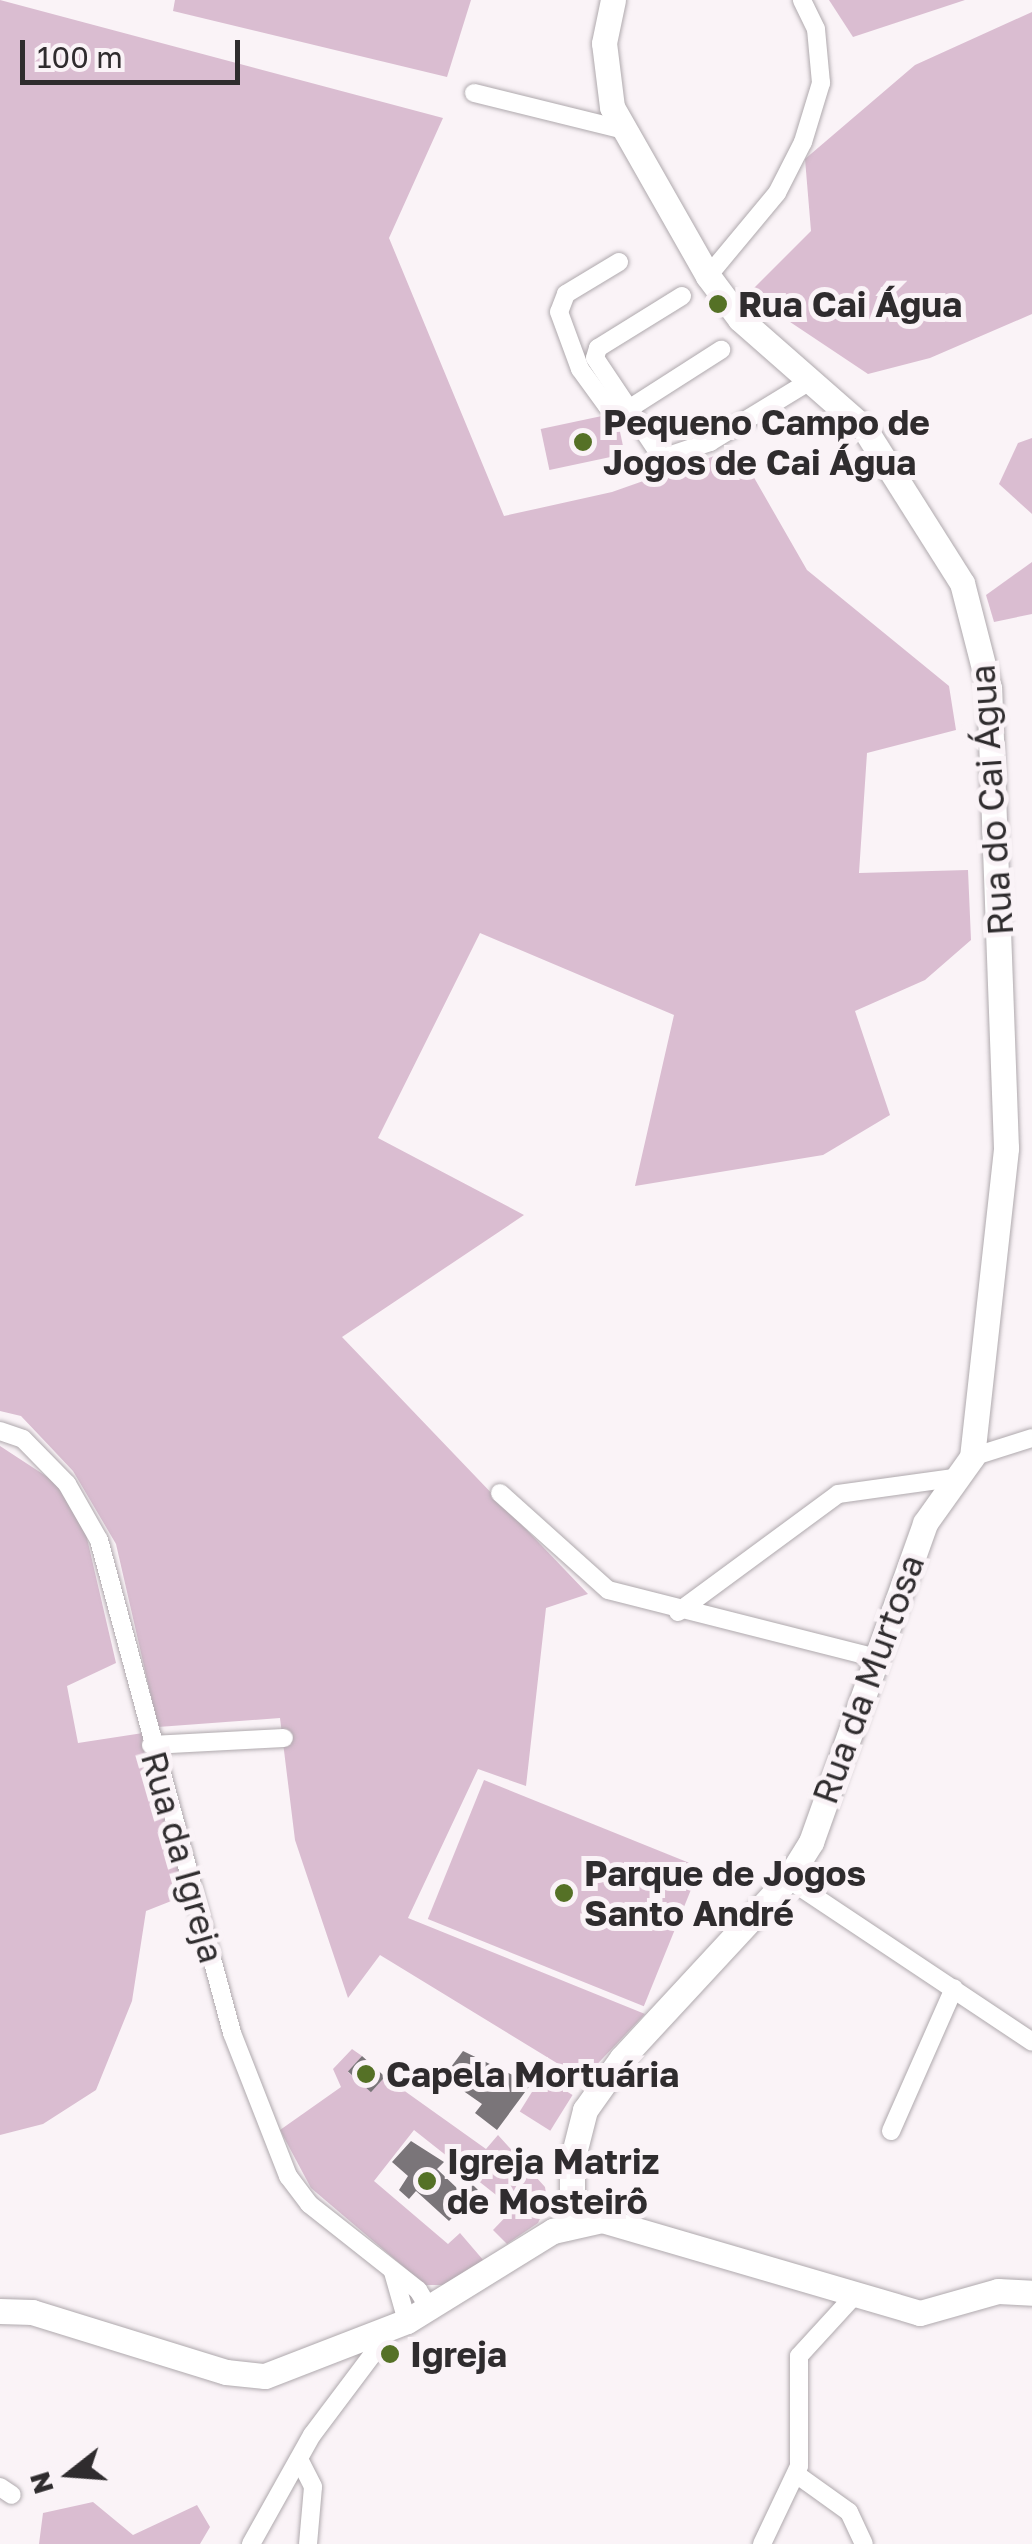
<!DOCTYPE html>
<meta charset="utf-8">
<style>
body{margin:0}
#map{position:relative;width:1032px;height:2544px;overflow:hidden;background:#faf3f7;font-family:"Golos Text",sans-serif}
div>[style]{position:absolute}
.green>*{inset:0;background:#dabdd1;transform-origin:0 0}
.building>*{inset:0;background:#7a7579;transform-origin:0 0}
.roads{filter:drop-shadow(0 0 2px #afa9ad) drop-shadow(0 0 2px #afa9ad)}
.street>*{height:18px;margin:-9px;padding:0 9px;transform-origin:9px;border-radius:9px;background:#fff}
.secondary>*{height:25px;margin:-12.5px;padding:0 12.5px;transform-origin:12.5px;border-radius:12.5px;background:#fff}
.dots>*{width:28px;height:28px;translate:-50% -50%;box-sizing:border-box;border:5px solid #faf3f7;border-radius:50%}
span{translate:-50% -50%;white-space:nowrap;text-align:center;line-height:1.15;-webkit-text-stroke:10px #faf3f7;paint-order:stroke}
.poi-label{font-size:35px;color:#2f2c2e;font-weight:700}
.left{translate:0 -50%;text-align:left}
.street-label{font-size:35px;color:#2f2c2e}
.north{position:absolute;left:20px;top:2424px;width:100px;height:100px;-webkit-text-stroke:8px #faf3f7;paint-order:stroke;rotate:253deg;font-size:28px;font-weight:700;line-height:40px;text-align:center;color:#2f2c2e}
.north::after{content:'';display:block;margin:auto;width:35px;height:45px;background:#2f2c2e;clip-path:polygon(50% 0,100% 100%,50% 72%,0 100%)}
.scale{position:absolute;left:20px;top:40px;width:220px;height:45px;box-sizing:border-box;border:5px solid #2f2c2e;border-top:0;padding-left:12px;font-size:30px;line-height:35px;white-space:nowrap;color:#2f2c2e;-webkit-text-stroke:8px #faf3f7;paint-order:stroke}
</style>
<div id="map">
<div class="green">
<div style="clip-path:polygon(0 0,443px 118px,389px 238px,504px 516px,612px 492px,737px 448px,807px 570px,949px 686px,956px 730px,867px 753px,859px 873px,968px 870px,971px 940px,925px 980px,855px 1011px,890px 1115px,823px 1155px,635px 1186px,674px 1015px,480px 933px,378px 1138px,524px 1215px,342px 1337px,588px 1594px,546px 1608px,526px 1786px,478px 1769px,408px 1918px,645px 2014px,583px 2079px,380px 1955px,348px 1998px,295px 1840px,280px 1718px,158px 1727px,116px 1544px,73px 1471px,21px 1416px,0 1411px)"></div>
<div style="clip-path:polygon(175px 0,471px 0,447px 77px,173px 11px)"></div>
<div style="clip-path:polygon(829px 0,965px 0,853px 37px)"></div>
<div style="clip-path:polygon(1032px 12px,1032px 314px,930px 358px,868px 374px,748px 294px,811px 231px,805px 159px,915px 65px)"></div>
<div style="left:616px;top:413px;width:42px;height:77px;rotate:78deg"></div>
<div style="clip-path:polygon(1032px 438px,1032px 514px,999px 484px,1018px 443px)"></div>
<div style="clip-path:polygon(1032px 562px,1032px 614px,994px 622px,986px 595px)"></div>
<div style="clip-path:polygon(0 1446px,55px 1482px,86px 1534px,116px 1663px,67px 1686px,78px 1743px,143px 1733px,189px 1894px,146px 1911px,132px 2001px,96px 2090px,43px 2124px,0 2135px)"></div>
<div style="left:484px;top:1780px;width:233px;height:150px;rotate:22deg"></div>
<div style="clip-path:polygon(352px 2049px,362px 2056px,348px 2072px,371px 2092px,385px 2077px,486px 2149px,498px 2135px,545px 2187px,547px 2200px,505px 2202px,414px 2130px,374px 2181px,448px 2244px,460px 2233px,484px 2261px,444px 2285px,425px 2285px,311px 2188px,280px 2130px,341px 2087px,333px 2069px)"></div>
<div style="left:542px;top:2076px;width:36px;height:42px;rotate:32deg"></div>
<div style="clip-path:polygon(547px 2204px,538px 2223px,507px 2244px,493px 2230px,516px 2206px)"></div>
<div style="clip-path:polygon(93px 2502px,133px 2535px,197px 2505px,210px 2527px,200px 2544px,39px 2544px,43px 2513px)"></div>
</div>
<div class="building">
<div style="clip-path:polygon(463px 2051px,531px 2084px,497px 2130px,475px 2113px,482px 2104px,452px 2083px,448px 2071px)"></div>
<div style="left:362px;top:2056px;width:31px;height:21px;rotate:42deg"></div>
<div style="clip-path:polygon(411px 2141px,444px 2162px,437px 2169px,459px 2190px,468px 2180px,478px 2190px,449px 2221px,416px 2191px,409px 2199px,399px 2190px,408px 2176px,392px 2162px)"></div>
</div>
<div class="roads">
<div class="street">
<div style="left:474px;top:93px;width:151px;rotate:13.8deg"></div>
<div style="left:619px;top:262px;width:62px;rotate:148.9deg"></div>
<div style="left:566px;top:294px;width:19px;rotate:111deg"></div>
<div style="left:559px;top:312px;width:61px;rotate:69.8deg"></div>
<div style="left:580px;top:369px;width:46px;rotate:53.9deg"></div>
<div style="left:607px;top:406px;width:15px;rotate:-20deg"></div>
<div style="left:708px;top:276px;width:108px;rotate:-50.3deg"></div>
<div style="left:777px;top:193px;width:57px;rotate:-63deg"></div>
<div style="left:803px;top:142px;width:62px;rotate:-73deg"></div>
<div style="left:821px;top:83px;width:54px;rotate:-95.3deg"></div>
<div style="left:816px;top:29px;width:32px;rotate:-116deg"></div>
<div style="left:682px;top:296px;width:99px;rotate:148.2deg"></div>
<div style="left:598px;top:348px;width:10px;rotate:107deg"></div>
<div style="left:595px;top:358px;width:120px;rotate:56.2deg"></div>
<div style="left:662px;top:458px;width:51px;rotate:-18.4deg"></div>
<div style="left:710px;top:442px;width:117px;rotate:-31.4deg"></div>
<div style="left:627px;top:410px;width:112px;rotate:-32.6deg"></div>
<div style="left:0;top:1431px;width:24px;rotate:19deg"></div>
<div style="left:23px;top:1439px;width:63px;rotate:45.6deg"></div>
<div style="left:67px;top:1484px;width:64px;rotate:60.3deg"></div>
<div style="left:99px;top:1540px;width:511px;rotate:74.9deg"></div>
<div style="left:232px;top:2033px;width:154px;rotate:68.6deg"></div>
<div style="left:288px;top:2176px;width:35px;rotate:53deg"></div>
<div style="left:309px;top:2204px;width:139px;rotate:38.3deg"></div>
<div style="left:418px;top:2290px;width:21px;rotate:59deg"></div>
<div style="left:972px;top:1457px;width:63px;rotate:-17.6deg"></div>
<div style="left:500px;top:1493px;width:145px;rotate:41.9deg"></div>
<div style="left:608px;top:1590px;width:273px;rotate:14.2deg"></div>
<div style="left:678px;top:1612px;width:199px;rotate:-36.4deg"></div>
<div style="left:838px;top:1494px;width:117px;rotate:-7.9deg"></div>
<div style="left:151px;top:1745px;width:133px;rotate:-3deg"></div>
<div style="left:788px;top:1879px;width:293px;rotate:33.7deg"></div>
<div style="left:891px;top:2131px;width:156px;rotate:-66.2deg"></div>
<div style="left:393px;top:2272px;width:51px;rotate:74.1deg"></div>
<div style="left:299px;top:2459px;width:31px;rotate:63deg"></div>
<div style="left:313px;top:2487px;width:57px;rotate:95deg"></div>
<div style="left:796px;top:2474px;width:65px;rotate:35.6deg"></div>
<div style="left:849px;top:2512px;width:35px;rotate:65deg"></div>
<div style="left:0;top:2487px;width:14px;rotate:34deg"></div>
<div style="left:251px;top:2544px;width:125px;rotate:-60.8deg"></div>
<div style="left:312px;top:2435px;width:100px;rotate:-53.1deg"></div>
<div style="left:372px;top:2355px;width:19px;rotate:-81deg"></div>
<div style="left:762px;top:2544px;width:86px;rotate:-64.6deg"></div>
<div style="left:799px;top:2466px;width:110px;rotate:-90deg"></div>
<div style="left:799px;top:2356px;width:80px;rotate:-47.5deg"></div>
</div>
<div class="secondary">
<div style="left:572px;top:2224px;width:63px;rotate:-90deg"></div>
<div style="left:572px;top:2161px;width:53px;rotate:-75.7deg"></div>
<div style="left:585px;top:2110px;width:64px;rotate:-54.6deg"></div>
<div style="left:622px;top:2058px;width:244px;rotate:-47.2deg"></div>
<div style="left:788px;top:1879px;width:44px;rotate:-58.1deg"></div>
<div style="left:811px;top:1842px;width:339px;rotate:-70.3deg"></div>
<div style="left:925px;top:1523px;width:81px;rotate:-54.5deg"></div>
<div style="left:972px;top:1457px;width:311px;rotate:-83.7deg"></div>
<div style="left:1006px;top:1148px;width:460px;rotate:-92.1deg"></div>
<div style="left:989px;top:688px;width:108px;rotate:-104.4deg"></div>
<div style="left:962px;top:583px;width:183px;rotate:-122.3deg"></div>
<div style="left:864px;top:428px;width:165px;rotate:-138.7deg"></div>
<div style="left:740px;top:319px;width:54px;rotate:-126.7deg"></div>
<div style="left:708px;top:276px;width:194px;rotate:-119.6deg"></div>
<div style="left:612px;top:107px;width:64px;rotate:-97.1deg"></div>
<div style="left:604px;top:43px;width:44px;rotate:-78.2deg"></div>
<div style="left:0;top:2311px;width:32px;rotate:2deg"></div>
<div style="left:32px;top:2312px;width:203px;rotate:17.2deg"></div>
<div style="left:226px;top:2372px;width:39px;rotate:6deg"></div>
<div style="left:265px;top:2376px;width:152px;rotate:-21.2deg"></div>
<div style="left:407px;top:2321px;width:172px;rotate:-31.7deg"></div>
<div style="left:553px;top:2231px;width:50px;rotate:-12.7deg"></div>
<div style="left:602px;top:2220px;width:331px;rotate:16.3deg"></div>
<div style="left:920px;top:2313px;width:81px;rotate:-15.8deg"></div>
<div style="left:998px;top:2291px;width:34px;rotate:3deg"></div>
</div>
</div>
<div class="dots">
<div style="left:718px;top:304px;background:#557126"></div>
<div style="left:583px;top:442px;background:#557126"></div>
<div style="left:564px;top:1893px;background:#557126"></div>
<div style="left:366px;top:2074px;background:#557126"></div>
<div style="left:427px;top:2181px;background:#557126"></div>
<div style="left:390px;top:2354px;background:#557126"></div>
</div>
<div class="poi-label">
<span class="left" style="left:738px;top:304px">Rua Cai Água</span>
<span class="left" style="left:603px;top:442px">Pequeno Campo de<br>Jogos de Cai Água</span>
<span class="left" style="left:584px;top:1893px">Parque de Jogos<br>Santo André</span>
<span class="left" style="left:386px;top:2074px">Capela Mortuária</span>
<span class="left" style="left:447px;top:2181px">Igreja Matriz<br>de Mosteirô</span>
<span class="left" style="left:410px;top:2354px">Igreja</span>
</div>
<div class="street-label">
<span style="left:991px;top:800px;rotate:-94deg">Rua do Cai Água</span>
<span style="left:868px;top:1679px;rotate:-70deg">Rua da Murtosa</span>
<span style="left:183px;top:1857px;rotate:74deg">Rua da Igreja</span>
</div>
<div class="north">N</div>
<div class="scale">100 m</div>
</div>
